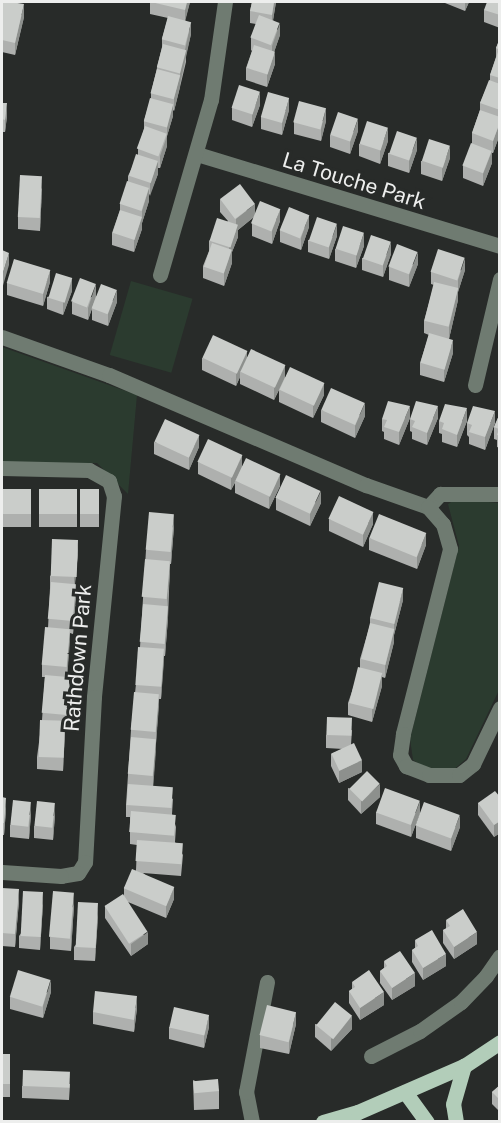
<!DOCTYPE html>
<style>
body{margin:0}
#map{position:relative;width:501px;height:1123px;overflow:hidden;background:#282b29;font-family:"Public Sans",sans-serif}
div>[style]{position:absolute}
.green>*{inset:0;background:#2b3b2f;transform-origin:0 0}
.minor>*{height:15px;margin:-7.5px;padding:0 7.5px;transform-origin:7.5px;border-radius:7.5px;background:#6f7b71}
.major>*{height:15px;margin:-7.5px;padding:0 7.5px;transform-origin:7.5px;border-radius:7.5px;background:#b2cdb9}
.wall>*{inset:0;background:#aeb0ae;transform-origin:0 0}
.shaded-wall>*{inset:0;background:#8d908d}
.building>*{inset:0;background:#cacdca;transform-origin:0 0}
span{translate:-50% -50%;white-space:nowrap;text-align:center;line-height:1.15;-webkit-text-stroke:6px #282b29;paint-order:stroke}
.street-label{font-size:21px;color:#edeeed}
.frame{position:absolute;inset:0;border:3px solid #edeeed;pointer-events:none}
</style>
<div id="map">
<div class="green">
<div style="left:131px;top:281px;width:64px;height:77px;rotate:16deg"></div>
<div style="clip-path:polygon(2px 347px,137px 395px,128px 494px,97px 463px,2px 463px)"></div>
<div style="clip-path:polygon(456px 499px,499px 503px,499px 690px,466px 759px,451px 772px,429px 770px,413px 760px,410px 739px,459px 546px,448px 504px)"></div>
</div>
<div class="minor">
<div style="left:197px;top:154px;width:317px;rotate:16.9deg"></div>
<div style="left:160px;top:275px;width:182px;rotate:-73.8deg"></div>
<div style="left:211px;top:100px;width:99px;rotate:-81.9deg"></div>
<div style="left:2px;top:337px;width:114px;rotate:19.6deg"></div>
<div style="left:109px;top:375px;width:280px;rotate:23.2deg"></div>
<div style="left:366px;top:485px;width:66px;rotate:19.5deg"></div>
<div style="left:428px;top:507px;width:18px;rotate:-47deg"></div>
<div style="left:440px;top:494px;width:60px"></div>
<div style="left:475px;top:385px;width:109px;rotate:-76.7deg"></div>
<div style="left:2px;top:468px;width:87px;rotate:1.3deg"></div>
<div style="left:89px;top:470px;width:23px;rotate:29deg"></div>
<div style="left:109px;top:481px;width:16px;rotate:72deg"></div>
<div style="left:114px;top:496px;width:202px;rotate:95.7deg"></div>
<div style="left:94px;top:697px;width:165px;rotate:93.1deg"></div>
<div style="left:85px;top:862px;width:13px;rotate:122deg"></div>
<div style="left:78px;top:873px;width:17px;rotate:170deg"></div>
<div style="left:61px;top:876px;width:59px;rotate:-176.1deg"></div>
<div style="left:428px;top:507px;width:23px;rotate:49deg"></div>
<div style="left:443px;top:524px;width:26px;rotate:74deg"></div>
<div style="left:450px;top:549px;width:191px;rotate:104.3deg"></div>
<div style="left:403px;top:734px;width:21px;rotate:98deg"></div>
<div style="left:400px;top:755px;width:13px;rotate:61deg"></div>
<div style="left:406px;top:766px;width:25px;rotate:21deg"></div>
<div style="left:429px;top:775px;width:30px"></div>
<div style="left:459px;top:775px;width:18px;rotate:-38deg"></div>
<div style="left:473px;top:764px;width:62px;rotate:-64.3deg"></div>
<div style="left:371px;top:1056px;width:55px;rotate:-27deg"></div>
<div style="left:420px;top:1031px;width:50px;rotate:-35.3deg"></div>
<div style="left:461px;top:1002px;width:36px;rotate:-46deg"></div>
<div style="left:486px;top:976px;width:24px;rotate:-55deg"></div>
<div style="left:252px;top:1122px;width:31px;rotate:-101deg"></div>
<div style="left:246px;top:1092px;width:112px;rotate:-79.2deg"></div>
</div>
<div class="major">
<div style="left:405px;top:1092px;width:37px;rotate:54deg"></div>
<div style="left:323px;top:1122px;width:36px;rotate:-16deg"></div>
<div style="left:358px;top:1112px;width:116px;rotate:-23.5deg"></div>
<div style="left:464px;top:1066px;width:43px;rotate:-33.7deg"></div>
<div style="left:456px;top:1122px;width:18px;rotate:-99deg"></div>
<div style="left:453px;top:1104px;width:40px;rotate:-74deg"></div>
</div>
<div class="wall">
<div style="clip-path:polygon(2px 2px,24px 17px,15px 55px,2px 52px)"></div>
<div style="clip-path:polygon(150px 2px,190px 2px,185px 20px,191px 34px,186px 55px,186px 62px,180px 87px,174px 111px,173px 110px,173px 116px,167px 136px,167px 146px,160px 168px,158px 168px,158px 174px,149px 196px,149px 201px,142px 223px,142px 229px,134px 252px,112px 245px,112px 233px,120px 210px,120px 204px,128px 181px,128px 176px,138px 155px,138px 149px,144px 129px,144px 121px,151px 98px,151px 93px,162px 47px,162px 39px,168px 18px,150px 14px)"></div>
<div style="clip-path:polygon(252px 2px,276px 2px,273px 20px,280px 35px,274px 52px,275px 64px,267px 87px,246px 80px,246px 68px,252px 51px,251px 50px,251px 38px,256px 24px,250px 23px,250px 11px)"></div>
<div style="clip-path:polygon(445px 2px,469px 2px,465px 11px,445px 3px)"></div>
<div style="clip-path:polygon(500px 2px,500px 28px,484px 22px,484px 10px)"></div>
<div style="clip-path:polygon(500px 38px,500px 134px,493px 153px,492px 153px,492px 163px,483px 186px,463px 178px,463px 166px,472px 144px,472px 133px,480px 110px,480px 103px,490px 80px,490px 75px,496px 57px,496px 48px)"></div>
<div style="clip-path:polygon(2px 103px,7px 116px,5px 132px,2px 132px)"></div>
<div style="clip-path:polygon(260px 105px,252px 127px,232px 120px,232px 108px)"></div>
<div style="clip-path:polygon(289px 110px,282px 135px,261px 129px,261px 117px)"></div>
<div style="clip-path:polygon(326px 121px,321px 141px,294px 134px,294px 122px)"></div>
<div style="clip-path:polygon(358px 131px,350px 154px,330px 147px,330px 135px)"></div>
<div style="clip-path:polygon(388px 141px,380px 164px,359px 156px,359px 144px)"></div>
<div style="clip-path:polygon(417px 150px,409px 173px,388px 166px,388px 153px)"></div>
<div style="clip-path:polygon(450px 158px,442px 181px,421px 174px,421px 161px)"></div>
<div style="clip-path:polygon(42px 188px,40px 231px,18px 229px,18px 217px)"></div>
<div style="clip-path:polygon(220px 199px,255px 214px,280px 221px,272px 244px,252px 236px,252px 224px,254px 217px,238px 230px,238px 237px,232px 252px,232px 263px,224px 286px,203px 278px,203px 266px,209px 251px,209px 241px,228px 221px,220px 212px)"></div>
<div style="clip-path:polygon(309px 227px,301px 250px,280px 242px,280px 230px)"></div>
<div style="clip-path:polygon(337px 236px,329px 259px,308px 252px,308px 240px)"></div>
<div style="clip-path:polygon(364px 246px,356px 268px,335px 261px,335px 249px)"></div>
<div style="clip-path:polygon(391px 254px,383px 277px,362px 270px,362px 258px)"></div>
<div style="clip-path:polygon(418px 264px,409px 287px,389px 280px,389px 267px)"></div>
<div style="clip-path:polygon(465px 270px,458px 292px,458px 300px,449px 339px,453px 353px,444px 382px,420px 375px,420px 363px,429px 335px,424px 333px,424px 321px,434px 285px,431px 284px,431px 272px)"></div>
<div style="clip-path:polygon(50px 282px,43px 306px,7px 295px,7px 283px)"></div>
<div style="clip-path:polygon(72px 291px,63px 315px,47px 309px,47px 297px)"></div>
<div style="clip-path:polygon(96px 296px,117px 302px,108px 326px,92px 320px,92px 309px,88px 320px,72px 314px,72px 302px)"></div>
<div style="clip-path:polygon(247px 357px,285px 377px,324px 395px,313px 418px,279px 402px,279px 390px,274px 400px,240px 384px,240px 377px,236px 386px,202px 370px,202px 358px)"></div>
<div style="clip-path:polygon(321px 410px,365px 416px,355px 438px,321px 422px)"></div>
<div style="clip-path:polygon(500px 413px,500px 448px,497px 447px,497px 440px,494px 439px,494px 427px)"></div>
<div style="clip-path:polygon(410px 418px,399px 445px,384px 439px,384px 432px,382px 431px,382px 419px)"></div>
<div style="clip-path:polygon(438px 418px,427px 445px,412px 439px,412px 432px,410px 431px,410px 419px)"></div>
<div style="clip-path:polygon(439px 421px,467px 421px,457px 447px,442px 442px,442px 434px,439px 433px)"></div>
<div style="clip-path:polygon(467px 423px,495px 423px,485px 450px,469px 444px,469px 437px,467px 435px)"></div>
<div style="clip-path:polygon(154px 442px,199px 447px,189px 470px,154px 454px)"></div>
<div style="clip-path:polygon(198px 462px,242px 466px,280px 486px,269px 509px,235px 493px,235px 483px,231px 490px,198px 474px)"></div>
<div style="left:31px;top:489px;width:38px;height:29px;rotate:90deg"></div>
<div style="left:77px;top:489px;width:38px;height:38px;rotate:90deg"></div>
<div style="left:99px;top:489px;width:38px;height:19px;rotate:90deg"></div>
<div style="clip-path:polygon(276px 498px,321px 503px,310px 526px,276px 510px)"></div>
<div style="clip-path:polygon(329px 519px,373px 524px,363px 547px,329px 531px)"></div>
<div style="clip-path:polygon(174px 526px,171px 564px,170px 564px,168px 618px,165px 656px,164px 656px,161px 699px,159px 699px,153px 786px,173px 799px,172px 814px,176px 827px,175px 842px,183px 855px,181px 876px,143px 873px,174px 899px,166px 918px,128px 902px,148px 944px,131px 956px,105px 918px,105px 906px,124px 897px,124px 888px,136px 870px,137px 845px,130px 844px,130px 817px,126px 817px,126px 805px,131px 730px,140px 647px,146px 550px)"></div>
<div style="clip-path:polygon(369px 538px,426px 545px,417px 569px,369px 550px)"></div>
<div style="clip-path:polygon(78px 553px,75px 584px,76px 596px,73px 634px,70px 633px,67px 677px,70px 690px,67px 727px,65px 727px,63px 771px,37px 769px,37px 757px,42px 720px,45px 677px,42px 677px,42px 665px,48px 628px,50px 588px,50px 576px)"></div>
<div style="clip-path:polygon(403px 600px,394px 635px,394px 642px,385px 678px,382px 677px,382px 686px,372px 722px,348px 715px,348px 703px,360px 668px,360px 659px,370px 625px,370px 618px)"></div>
<div style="clip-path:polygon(352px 730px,351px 745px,362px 772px,339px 783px,331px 766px,331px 754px,343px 749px,326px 748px,326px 735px)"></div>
<div style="clip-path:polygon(348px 788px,380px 797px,361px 814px,348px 800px)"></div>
<div style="clip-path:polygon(2px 797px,6px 810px,4px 835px,2px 835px)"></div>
<div style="clip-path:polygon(500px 797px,500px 833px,494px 837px,478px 815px,478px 803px)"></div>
<div style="clip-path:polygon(376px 812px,420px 813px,411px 837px,376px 824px)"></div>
<div style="clip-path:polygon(31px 814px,29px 839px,10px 837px,10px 825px)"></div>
<div style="clip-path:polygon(55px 815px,53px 840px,34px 838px,34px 826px)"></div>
<div style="clip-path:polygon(416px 826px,460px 827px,451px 851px,416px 838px)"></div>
<div style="clip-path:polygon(2px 888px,19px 901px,15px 947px,2px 946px)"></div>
<div style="clip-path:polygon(43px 904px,40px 950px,19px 948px,19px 936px)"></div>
<div style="clip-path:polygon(74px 905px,71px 951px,50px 949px,50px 937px)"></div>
<div style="clip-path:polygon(98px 916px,95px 961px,74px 960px,74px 947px)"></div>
<div style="clip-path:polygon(446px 920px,477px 944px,454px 959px,443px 943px,443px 930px,446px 929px)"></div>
<div style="clip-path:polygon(415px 940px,446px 966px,423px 980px,412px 962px,412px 950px,415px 948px)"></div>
<div style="clip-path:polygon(384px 961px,415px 986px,392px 1000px,380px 983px,380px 971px,384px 968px)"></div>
<div style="clip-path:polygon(352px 982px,384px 1005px,360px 1020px,349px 1003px,349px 991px,352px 989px)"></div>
<div style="clip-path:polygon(51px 992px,43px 1018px,10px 1009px,10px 997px)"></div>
<div style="clip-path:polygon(137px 1008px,134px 1032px,93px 1024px,93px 1012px)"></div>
<div style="clip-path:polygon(296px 1024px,289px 1054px,260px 1048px,260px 1035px)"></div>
<div style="clip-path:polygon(315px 1024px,352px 1029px,331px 1051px,315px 1037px)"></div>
<div style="clip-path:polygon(169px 1027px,209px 1027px,204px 1048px,169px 1039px)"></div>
<div style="left:2px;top:1054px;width:8px;height:43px"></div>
<div style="clip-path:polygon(193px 1080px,219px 1091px,219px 1109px,194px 1110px)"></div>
<div style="clip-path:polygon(70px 1084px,69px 1100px,22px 1098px,22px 1086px)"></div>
<div style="clip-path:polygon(500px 1085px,500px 1112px,492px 1104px,492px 1092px)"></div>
</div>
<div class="shaded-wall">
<div style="clip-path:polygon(187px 2px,190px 2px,185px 22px,185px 10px)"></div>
<div style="clip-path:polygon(274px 2px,276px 2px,272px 27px,272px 15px)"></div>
<div style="clip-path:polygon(465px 2px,469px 2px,465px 11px)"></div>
<div style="clip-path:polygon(24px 4px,24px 17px,15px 55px,15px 43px)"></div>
<div style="clip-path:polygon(191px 22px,191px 34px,180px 85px,180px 73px)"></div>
<div style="clip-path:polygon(280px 23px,280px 35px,272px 58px,272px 46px)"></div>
<div style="clip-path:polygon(275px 52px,275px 64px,267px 87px,267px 75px)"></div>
<div style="clip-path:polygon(180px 75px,180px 87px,174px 111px,174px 98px)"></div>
<div style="clip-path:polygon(260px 92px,260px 105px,252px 127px,252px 115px)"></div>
<div style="clip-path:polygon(289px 98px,289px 110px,282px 135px,282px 123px)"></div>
<div style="clip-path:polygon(7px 103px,7px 116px,5px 132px,5px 120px)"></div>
<div style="clip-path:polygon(173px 104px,173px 116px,167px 136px,167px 146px,160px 168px,160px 156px,167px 136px,167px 127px)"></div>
<div style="clip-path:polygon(326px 108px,326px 121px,321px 141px,321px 129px)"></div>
<div style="clip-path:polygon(358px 119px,358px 131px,350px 154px,350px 142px)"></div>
<div style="clip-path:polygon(500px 122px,500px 134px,493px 153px,493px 141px)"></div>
<div style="clip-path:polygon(388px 128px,388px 141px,380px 164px,380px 151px)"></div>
<div style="clip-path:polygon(417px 138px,417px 150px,409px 173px,409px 161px)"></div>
<div style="clip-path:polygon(450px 146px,450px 158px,442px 181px,442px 169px)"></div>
<div style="clip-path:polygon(492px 151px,492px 163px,483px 186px,483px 174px)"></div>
<div style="clip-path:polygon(158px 161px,158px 174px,150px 196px,150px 184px)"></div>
<div style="clip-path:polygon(42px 176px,42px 188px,40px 231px,40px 218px)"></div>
<div style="clip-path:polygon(149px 188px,149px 201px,142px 223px,142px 229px,134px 252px,134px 240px,142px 217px,142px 211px)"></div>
<div style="clip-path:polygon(255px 204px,255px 216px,238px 230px,238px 237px,232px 252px,232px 263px,224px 286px,224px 273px,229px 258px,229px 248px,236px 231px,236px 219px)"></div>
<div style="clip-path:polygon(280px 209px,280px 221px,272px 244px,272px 231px)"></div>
<div style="clip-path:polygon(309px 215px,309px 227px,301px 250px,301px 238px)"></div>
<div style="clip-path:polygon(337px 224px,337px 236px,329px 259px,329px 247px)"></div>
<div style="clip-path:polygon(364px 233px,364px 246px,356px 268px,356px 256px)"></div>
<div style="clip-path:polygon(391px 242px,391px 254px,383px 277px,383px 265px)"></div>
<div style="clip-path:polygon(418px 252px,418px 264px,409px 287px,409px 275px)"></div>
<div style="clip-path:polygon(9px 253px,9px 265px,2px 289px,2px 276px)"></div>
<div style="clip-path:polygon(465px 258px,465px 270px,458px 292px,458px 280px)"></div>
<div style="clip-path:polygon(50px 270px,50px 282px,43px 306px,43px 294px)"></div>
<div style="clip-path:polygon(72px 278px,72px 291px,63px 315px,63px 303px)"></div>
<div style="clip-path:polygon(96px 284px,96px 296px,88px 320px,88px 308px)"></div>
<div style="clip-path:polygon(458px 288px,458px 300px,449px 339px,449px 327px)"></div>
<div style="clip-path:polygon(117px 290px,117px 302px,108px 326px,108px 314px)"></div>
<div style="clip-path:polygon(453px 340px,453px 353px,444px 382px,444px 370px)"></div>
<div style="clip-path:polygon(247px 351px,247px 363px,240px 372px,240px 377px,236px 386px,236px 373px)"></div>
<div style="clip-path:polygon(285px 365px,285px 377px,274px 400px,274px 387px)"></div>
<div style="clip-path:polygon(324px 383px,324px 395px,313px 418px,313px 406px)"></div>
<div style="clip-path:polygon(365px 403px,365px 416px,355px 438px,355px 426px)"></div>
<div style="clip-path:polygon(410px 406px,410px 418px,399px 445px,399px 432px)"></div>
<div style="clip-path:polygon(438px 406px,438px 418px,427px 445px,427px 433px)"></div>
<div style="clip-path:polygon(467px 408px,467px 421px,457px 447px,457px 435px)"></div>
<div style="clip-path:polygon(495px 411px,495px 423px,485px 450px,485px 437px)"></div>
<div style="clip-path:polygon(199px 435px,199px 447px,189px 470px,189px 457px)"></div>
<div style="clip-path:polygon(242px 455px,242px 467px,231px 490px,231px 478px)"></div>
<div style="clip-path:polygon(280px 474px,280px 486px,269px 509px,269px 497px)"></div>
<div style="clip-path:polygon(321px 491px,321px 503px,310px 526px,310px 514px)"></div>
<div style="clip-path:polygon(373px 512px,373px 524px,363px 547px,363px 535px)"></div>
<div style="clip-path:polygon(174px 514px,174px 526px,171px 564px,171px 552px)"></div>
<div style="clip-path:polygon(426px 533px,426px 545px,417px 569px,417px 557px)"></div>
<div style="clip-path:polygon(78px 540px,78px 553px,74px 590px,74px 578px)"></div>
<div style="clip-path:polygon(170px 561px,170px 573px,167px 611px,167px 599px)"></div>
<div style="clip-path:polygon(76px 584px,76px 596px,73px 634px,73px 621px)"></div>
<div style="clip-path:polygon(403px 588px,403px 600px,394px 635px,394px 642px,385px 678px,385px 666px,394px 631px,394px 624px)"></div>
<div style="clip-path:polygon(168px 606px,168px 618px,165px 656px,165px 643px)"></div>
<div style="clip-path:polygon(70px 629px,70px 641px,67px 679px,67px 667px)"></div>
<div style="clip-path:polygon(164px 649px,164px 661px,161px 699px,161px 686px)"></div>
<div style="clip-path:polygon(382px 673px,382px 686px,372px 722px,372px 710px)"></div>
<div style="clip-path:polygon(70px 677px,70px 690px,67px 727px,67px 715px)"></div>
<div style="clip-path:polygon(159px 694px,159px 706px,156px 744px,156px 732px)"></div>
<div style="clip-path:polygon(65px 721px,65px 734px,63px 771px,63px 759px)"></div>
<div style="clip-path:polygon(156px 739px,156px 751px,153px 789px,153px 777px)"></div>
<div style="clip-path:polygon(362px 760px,362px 772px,339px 783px,339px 771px)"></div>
<div style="clip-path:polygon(380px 784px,380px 797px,361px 814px,361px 801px)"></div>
<div style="clip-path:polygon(6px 798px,6px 810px,4px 835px,4px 823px)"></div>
<div style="clip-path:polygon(420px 801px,420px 813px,411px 837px,411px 825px)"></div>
<div style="clip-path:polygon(31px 802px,31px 814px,29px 839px,29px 827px)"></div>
<div style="clip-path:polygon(55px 803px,55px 815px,53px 840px,53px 828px)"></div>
<div style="clip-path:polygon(460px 815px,460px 827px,451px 851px,451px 838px)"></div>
<div style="clip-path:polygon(500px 821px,500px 833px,494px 837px,494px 825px)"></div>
<div style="clip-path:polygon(174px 887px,174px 899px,166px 918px,166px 906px)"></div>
<div style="clip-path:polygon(19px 889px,19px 901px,15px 947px,15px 934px)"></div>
<div style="clip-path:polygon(43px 892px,43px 904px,40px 950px,40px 937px)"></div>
<div style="clip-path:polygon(74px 893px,74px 905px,71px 951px,71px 938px)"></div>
<div style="clip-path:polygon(98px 903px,98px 916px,95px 961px,95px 949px)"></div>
<div style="clip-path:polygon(148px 932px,148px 944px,131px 956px,131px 944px)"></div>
<div style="clip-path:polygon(477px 932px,477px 944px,454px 959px,454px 947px)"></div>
<div style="clip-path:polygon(446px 954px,446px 966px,423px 980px,423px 968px)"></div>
<div style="clip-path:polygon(415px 973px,415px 986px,392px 1000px,392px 988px)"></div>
<div style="clip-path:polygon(51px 980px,51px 992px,43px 1018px,43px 1006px)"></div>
<div style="clip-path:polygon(384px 992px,384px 1005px,360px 1020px,360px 1008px)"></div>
<div style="clip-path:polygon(137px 996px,137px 1008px,134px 1032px,134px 1020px)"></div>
<div style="clip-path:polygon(296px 1012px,296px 1024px,289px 1054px,289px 1042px)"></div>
<div style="clip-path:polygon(209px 1015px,209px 1027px,204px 1048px,204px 1035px)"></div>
<div style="clip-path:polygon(352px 1016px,352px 1029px,331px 1051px,331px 1039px)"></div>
</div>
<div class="building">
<div style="clip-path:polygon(2px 2px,11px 2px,24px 4px,15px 43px,2px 40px)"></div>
<div style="clip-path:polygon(151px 2px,187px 2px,185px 10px)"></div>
<div style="clip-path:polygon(252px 2px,274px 2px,272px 15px,250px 11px)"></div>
<div style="clip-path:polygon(487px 2px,500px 2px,500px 15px,484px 10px)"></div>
<div style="left:259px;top:15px;width:22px;height:24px;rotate:21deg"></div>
<div style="left:168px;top:16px;width:24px;height:24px;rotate:15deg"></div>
<div style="clip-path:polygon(500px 38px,500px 50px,496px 48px)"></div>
<div style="left:163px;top:44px;width:24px;height:24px;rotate:15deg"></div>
<div style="left:254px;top:45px;width:22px;height:24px;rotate:18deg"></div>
<div style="clip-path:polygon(498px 52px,500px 52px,500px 78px,490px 75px)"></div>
<div style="left:157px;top:69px;width:24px;height:25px;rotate:15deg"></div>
<div style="clip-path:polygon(489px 80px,500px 84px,500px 110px,480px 103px)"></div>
<div style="left:239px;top:85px;width:22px;height:24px;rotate:18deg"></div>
<div style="left:268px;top:92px;width:22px;height:26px;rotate:16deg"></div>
<div style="left:150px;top:98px;width:24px;height:24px;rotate:15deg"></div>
<div style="left:299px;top:101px;width:28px;height:22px;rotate:15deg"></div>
<div style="clip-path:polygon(2px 103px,7px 103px,5px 120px,2px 119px)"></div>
<div style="clip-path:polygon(480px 110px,500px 117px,500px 122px,493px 141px,472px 133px)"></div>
<div style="left:338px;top:112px;width:21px;height:24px;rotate:19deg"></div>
<div style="left:367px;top:121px;width:22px;height:24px;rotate:18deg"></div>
<div style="left:145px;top:126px;width:23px;height:24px;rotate:20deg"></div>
<div style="left:397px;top:131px;width:21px;height:24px;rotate:19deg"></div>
<div style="left:429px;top:139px;width:22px;height:23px;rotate:18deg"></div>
<div style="left:471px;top:143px;width:22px;height:24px;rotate:21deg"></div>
<div style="left:136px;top:154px;width:23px;height:23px;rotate:18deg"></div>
<div style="left:20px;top:175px;width:22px;height:42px;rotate:3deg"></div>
<div style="left:127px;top:181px;width:23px;height:24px;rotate:18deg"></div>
<div style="left:240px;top:184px;width:25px;height:25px;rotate:53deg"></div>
<div style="left:260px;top:201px;width:22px;height:24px;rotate:22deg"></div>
<div style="left:289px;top:207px;width:22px;height:25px;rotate:22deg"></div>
<div style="left:120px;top:210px;width:23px;height:24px;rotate:18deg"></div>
<div style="left:317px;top:217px;width:21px;height:25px;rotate:19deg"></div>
<div style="left:217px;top:218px;width:22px;height:24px;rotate:18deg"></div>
<div style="left:343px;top:226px;width:22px;height:24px;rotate:18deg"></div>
<div style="left:371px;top:235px;width:21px;height:25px;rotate:19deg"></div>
<div style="left:212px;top:243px;width:21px;height:25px;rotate:19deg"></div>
<div style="left:397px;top:244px;width:22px;height:24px;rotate:21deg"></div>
<div style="left:438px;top:249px;width:28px;height:24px;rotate:18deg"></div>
<div style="clip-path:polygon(2px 250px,9px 253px,2px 276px)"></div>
<div style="left:14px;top:259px;width:38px;height:25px;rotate:17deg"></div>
<div style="left:56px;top:273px;width:17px;height:26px;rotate:17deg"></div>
<div style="left:80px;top:278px;width:17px;height:25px;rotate:21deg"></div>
<div style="left:434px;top:282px;width:25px;height:40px;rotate:14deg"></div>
<div style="left:101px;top:284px;width:17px;height:26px;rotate:21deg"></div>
<div style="left:429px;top:333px;width:25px;height:31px;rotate:16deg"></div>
<div style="left:213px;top:335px;width:38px;height:25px;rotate:25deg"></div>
<div style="left:251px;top:349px;width:38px;height:25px;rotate:25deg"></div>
<div style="left:290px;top:367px;width:38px;height:25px;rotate:25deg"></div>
<div style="left:331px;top:388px;width:37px;height:24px;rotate:24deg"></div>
<div style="clip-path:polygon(388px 401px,410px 406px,399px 432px,384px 427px,387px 420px,382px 419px)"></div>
<div style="clip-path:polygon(416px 401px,438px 406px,427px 433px,412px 427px,415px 421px,410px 419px)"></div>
<div style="clip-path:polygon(445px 404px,467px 408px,457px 435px,442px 429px,444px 423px,439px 421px)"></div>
<div style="clip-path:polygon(473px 406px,495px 411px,485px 437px,469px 432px,472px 425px,467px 423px)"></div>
<div style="clip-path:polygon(500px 413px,500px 436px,497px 435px,499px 429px,494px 427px)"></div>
<div style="left:165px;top:419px;width:38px;height:25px;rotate:25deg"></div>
<div style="left:208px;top:439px;width:38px;height:25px;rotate:25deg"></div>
<div style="left:246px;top:458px;width:38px;height:25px;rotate:25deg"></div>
<div style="left:286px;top:475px;width:38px;height:25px;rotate:25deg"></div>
<div style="left:31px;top:489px;width:25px;height:29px;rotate:90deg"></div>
<div style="left:77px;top:489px;width:25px;height:38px;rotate:90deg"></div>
<div style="left:99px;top:489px;width:25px;height:19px;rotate:90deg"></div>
<div style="left:339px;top:496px;width:38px;height:25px;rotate:25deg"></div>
<div style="left:149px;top:512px;width:25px;height:38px;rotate:5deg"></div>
<div style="left:379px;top:514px;width:51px;height:26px;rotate:22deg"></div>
<div style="left:52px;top:539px;width:26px;height:37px;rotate:2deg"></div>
<div style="left:145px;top:559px;width:25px;height:38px;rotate:5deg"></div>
<div style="left:51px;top:582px;width:25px;height:37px;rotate:5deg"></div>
<div style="left:379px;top:582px;width:25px;height:37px;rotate:14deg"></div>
<div style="left:143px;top:604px;width:25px;height:38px;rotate:5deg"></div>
<div style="left:370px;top:623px;width:25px;height:37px;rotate:14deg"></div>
<div style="left:45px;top:627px;width:25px;height:38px;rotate:5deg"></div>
<div style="left:138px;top:647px;width:26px;height:38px;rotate:4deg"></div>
<div style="left:358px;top:667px;width:25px;height:37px;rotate:14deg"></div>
<div style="left:45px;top:675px;width:25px;height:38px;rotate:5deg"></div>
<div style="left:134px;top:692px;width:25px;height:38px;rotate:5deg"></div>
<div style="left:327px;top:717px;width:25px;height:18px;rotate:2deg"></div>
<div style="left:40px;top:720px;width:25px;height:37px;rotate:2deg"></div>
<div style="left:131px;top:737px;width:25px;height:37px;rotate:5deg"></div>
<div style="left:354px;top:743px;width:19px;height:25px;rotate:65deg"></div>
<div style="left:367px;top:771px;width:18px;height:25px;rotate:45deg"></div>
<div style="left:128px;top:784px;width:45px;height:21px;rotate:4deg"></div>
<div style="left:385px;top:788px;width:37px;height:26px;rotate:20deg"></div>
<div style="clip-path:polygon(495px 791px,500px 797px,500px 821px,494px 825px,478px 803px)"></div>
<div style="clip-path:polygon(2px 797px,6px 798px,4px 823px,2px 823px)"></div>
<div style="left:13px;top:800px;width:18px;height:25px;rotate:6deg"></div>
<div style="left:37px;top:801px;width:18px;height:25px;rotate:6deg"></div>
<div style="left:424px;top:802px;width:38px;height:25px;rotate:20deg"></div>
<div style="left:131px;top:811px;width:45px;height:21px;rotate:5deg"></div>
<div style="left:137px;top:840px;width:46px;height:21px;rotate:4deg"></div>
<div style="left:132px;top:869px;width:46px;height:21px;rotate:23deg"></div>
<div style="clip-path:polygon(2px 888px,19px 889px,15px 934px,2px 933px)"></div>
<div style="left:23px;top:891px;width:20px;height:45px;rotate:3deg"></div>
<div style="left:53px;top:891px;width:21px;height:46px;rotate:5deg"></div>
<div style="left:123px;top:894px;width:45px;height:22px;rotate:57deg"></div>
<div style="left:78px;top:902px;width:20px;height:45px;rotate:3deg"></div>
<div style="clip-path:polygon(463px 909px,477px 932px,454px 947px,443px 930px,450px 926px,446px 920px)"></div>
<div style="clip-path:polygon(432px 930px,446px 954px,423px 968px,412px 950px,418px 946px,415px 940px)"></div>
<div style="clip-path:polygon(400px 951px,415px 973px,392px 988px,380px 971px,387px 966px,384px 961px)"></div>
<div style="left:18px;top:970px;width:34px;height:28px;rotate:17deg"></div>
<div style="clip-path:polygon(369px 970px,384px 992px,360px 1008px,349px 991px,355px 987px,352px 982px)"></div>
<div style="clip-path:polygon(95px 991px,137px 996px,134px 1020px,93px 1012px)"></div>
<div style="left:335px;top:1002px;width:22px;height:30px;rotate:39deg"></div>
<div style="left:267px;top:1005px;width:30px;height:31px;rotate:14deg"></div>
<div style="left:174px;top:1007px;width:36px;height:21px;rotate:13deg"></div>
<div style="left:2px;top:1054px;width:8px;height:30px"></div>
<div style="left:23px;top:1070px;width:47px;height:16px;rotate:2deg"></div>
<div style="left:218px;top:1079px;width:12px;height:25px;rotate:85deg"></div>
<div style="clip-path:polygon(500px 1085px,500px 1100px,492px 1092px)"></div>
</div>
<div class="street-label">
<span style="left:354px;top:181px;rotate:17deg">La Touche Park</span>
<span style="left:78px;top:658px;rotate:-85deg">Rathdown Park</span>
</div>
<div class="frame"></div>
</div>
